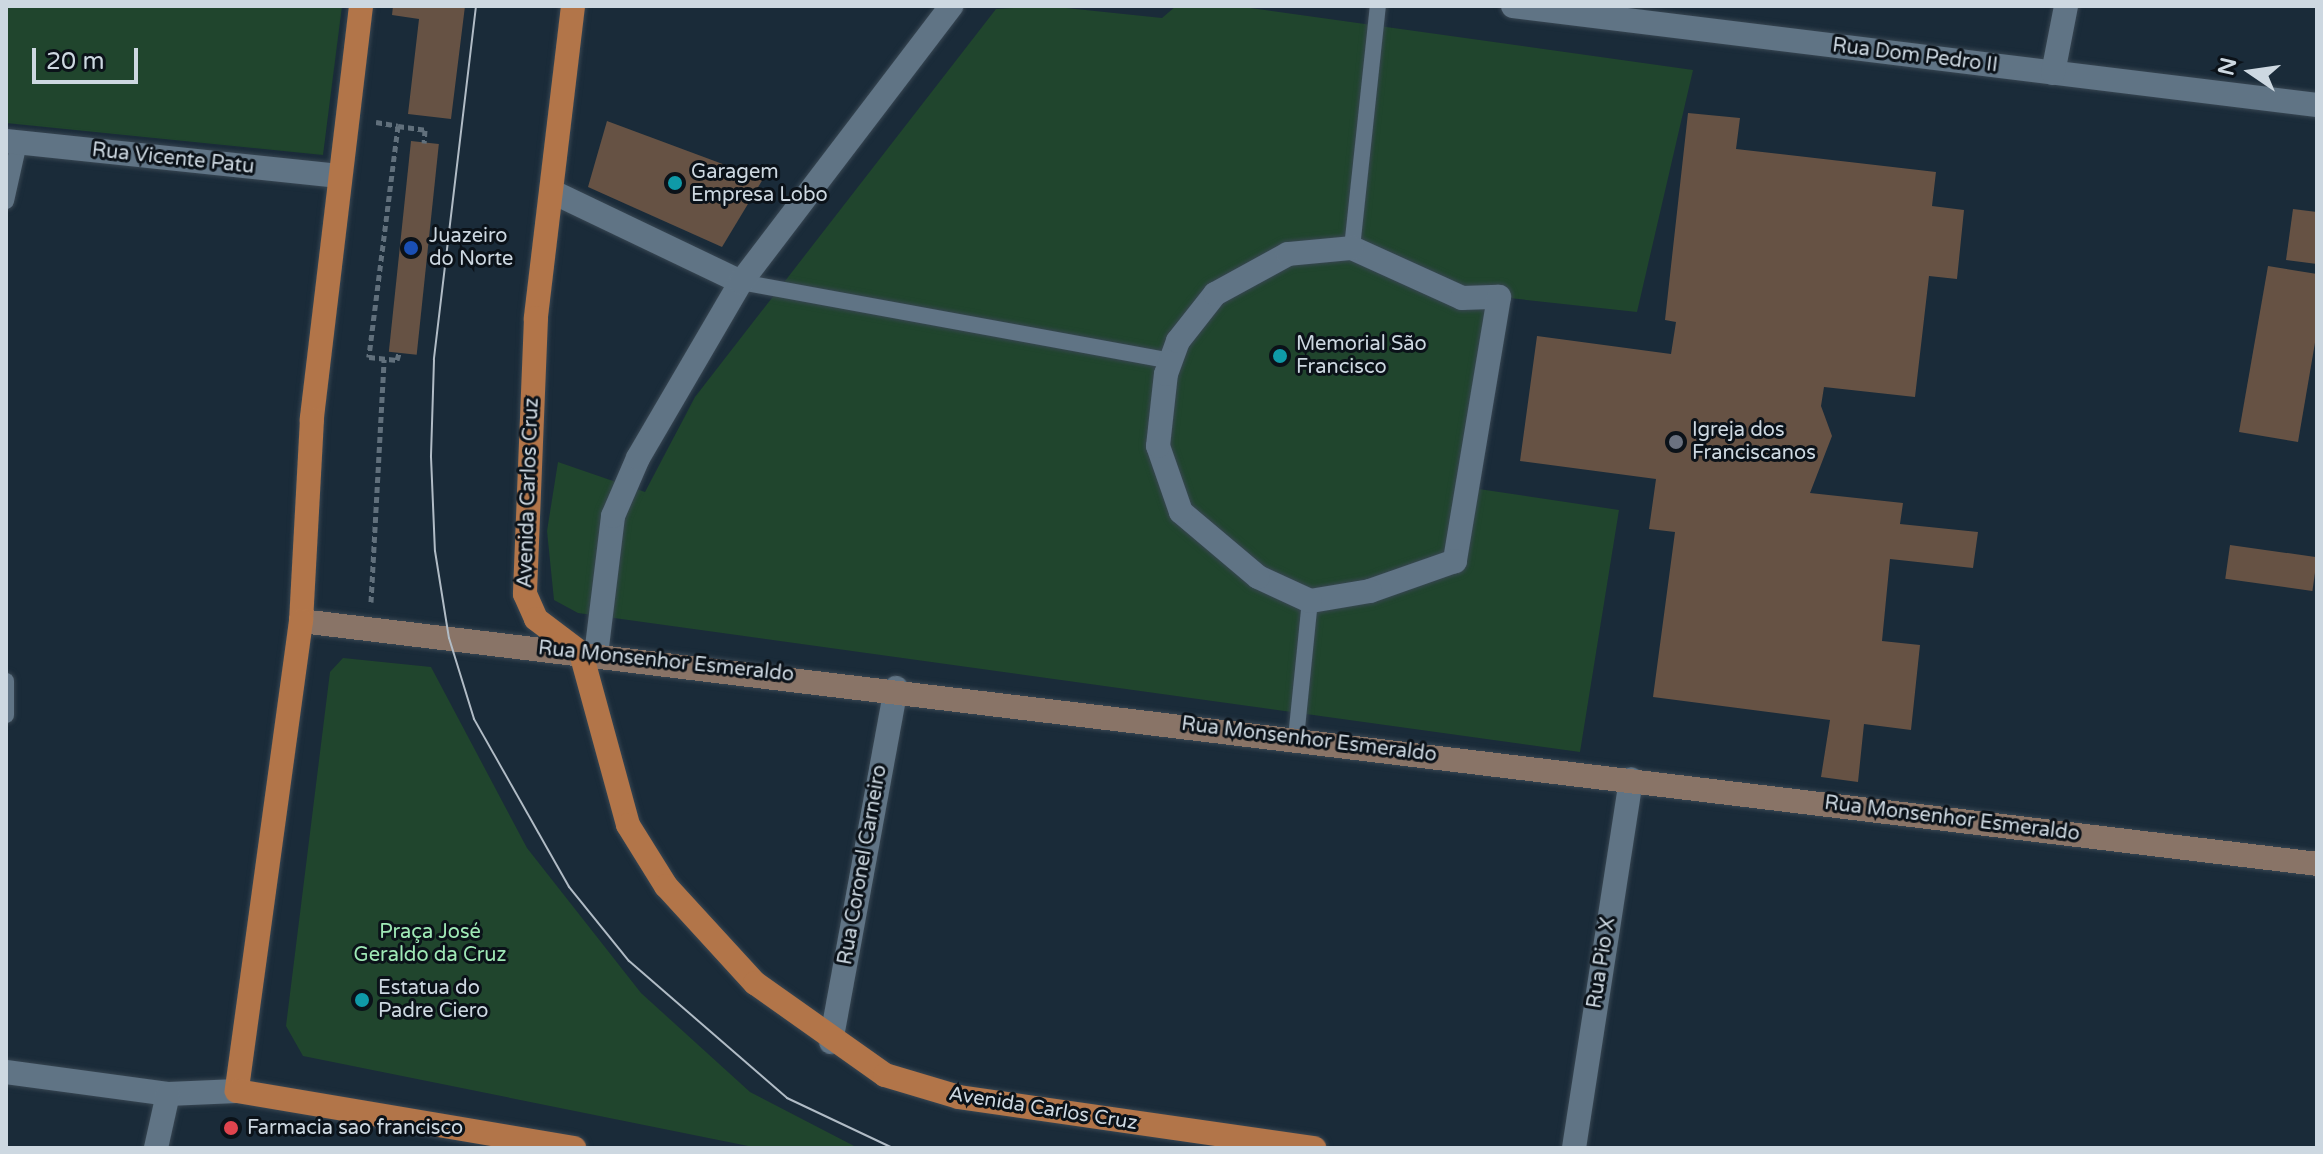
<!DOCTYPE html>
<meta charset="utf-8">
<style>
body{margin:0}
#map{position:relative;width:2323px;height:1154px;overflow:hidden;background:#1a2b39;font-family:"Varela Round",sans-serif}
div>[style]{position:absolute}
.green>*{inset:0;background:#20452d}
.building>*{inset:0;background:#665244;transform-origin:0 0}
.path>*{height:5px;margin-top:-2.5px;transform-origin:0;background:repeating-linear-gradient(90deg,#61707c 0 6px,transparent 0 10px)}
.roads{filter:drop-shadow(0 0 2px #384652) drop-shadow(0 0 2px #384652)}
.lane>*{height:16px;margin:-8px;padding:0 8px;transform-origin:8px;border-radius:8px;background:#607485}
.street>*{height:24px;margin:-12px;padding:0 12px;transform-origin:12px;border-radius:12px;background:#607485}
.secondary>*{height:24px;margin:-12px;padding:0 12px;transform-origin:12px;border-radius:12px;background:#897467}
.primary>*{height:24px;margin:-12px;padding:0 12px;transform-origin:12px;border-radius:12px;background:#b27549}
.tram>*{height:2px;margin:-1px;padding:0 1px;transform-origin:1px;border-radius:1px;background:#b1bcc6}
.dots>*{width:22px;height:22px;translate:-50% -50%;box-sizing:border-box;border:4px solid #0b1219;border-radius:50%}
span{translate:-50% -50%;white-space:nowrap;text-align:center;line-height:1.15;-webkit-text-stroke:6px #0b1219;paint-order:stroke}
.street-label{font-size:20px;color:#cdd8e1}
.poi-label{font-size:20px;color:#cdd8e1}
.left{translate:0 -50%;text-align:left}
.park-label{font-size:20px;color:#9fe9b6}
.frame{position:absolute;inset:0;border:8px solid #cdd8e1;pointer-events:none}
.north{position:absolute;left:2211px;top:32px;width:80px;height:80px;-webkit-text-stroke:6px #0b1219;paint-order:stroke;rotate:283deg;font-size:22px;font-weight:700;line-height:32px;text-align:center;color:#cdd8e1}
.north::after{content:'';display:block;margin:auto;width:28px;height:36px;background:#cdd8e1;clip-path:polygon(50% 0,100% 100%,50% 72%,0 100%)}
.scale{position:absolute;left:32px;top:48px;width:106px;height:36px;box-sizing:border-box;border:4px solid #cdd8e1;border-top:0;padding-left:10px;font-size:24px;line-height:28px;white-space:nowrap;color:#cdd8e1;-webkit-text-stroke:6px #0b1219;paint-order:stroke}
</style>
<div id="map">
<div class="green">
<div style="clip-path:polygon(6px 6px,342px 6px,323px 155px,6px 123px)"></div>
<div style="clip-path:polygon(1047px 6px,1162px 18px,1176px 6px,1236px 6px,1693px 70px,1637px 312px,1500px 297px,1472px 488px,1619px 510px,1580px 752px,578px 613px,554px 600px,547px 531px,558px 462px,645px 492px,695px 397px,996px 9px)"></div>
<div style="clip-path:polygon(343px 658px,431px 667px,527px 848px,641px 993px,750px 1092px,858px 1148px,758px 1148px,303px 1056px,286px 1026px,330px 672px)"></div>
</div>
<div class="building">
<div style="clip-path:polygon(393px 6px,465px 6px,451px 119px,408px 114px,419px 19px,392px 15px)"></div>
<div style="clip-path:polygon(1688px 113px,1740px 118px,1736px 149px,1936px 172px,1932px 206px,1964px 210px,1957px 279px,1929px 276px,1915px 397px,1824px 387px,1821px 406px,1832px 436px,1810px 493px,1903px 503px,1900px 524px,1978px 532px,1973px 568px,1890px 559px,1882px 641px,1920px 645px,1911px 730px,1864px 724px,1858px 782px,1821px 777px,1830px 720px,1653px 697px,1675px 532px,1649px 529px,1656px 479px,1520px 461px,1537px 336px,1671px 354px,1676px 322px,1665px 320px)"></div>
<div style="clip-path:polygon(607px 121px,763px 179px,722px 247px,588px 187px)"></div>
<div style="left:411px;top:141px;width:28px;height:212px;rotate:6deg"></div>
<div style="clip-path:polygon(2293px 209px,2317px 212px,2317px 264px,2286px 260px)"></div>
<div style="clip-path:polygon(2268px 266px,2317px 274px,2317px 331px,2298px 442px,2239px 432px)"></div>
<div style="left:2230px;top:545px;width:88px;height:34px;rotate:8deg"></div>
</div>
<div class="path">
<div style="left:376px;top:122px;width:22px;rotate:10deg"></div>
<div style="left:398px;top:126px;width:233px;rotate:97.2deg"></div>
<div style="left:369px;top:357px;width:28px;rotate:6deg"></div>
<div style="left:397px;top:360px;width:7px;rotate:-74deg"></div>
<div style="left:398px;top:126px;width:27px;rotate:8deg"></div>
<div style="left:425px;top:130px;width:13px;rotate:94deg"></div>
<div style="left:371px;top:602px;width:243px;rotate:-86.9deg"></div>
</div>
<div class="roads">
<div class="lane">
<div style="left:6px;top:201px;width:59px;rotate:-77.4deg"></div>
<div style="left:1352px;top:248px;width:243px;rotate:-83.9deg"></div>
<div style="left:741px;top:282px;width:436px;rotate:10.4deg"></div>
<div style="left:6px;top:681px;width:34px;rotate:90deg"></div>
<div style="left:1296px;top:738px;width:138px;rotate:-84.2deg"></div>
</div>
<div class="street">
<div style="left:1513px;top:6px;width:810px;rotate:7.02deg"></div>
<div style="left:2053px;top:73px;width:68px;rotate:-79deg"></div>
<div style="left:6px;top:141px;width:335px;rotate:6deg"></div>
<div style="left:555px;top:193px;width:206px;rotate:25.6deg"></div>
<div style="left:1352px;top:248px;width:121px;rotate:24.4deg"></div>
<div style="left:1462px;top:298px;width:37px;rotate:-2deg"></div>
<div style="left:1499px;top:297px;width:268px;rotate:99.5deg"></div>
<div style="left:1455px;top:561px;width:90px;rotate:160.6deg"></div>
<div style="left:1370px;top:591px;width:61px;rotate:170.5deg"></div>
<div style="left:1310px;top:601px;width:57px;rotate:-155.2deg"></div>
<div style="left:1258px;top:577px;width:101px;rotate:-139.8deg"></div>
<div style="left:1181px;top:512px;width:70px;rotate:-109.2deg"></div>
<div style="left:1158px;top:446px;width:72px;rotate:-83.7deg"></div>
<div style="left:1166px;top:374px;width:35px;rotate:-70deg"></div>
<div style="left:1178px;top:341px;width:60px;rotate:-51.8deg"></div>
<div style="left:1215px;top:294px;width:83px;rotate:-28.7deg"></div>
<div style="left:1288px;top:254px;width:64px;rotate:-5.4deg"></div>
<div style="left:596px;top:655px;width:140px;rotate:-83deg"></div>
<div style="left:613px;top:516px;width:63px;rotate:-66.7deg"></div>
<div style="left:638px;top:458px;width:204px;rotate:-59.7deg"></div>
<div style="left:741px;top:282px;width:347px;rotate:-52.7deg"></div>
<div style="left:831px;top:1042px;width:360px;rotate:-79.6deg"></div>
<div style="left:6px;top:1072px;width:163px;rotate:7.7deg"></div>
<div style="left:168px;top:1094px;width:69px;rotate:-2.5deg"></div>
<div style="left:156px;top:1148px;width:55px;rotate:-77.5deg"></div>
<div style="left:1574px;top:1148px;width:373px;rotate:-81.2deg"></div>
</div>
<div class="secondary">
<div style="left:301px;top:621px;width:2031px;rotate:6.87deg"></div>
</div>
<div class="primary">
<div style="left:361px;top:6px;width:416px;rotate:96.8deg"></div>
<div style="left:312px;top:419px;width:202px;rotate:93.1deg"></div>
<div style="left:301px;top:621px;width:474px;rotate:97.8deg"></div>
<div style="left:237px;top:1091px;width:342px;rotate:9.6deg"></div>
<div style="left:573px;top:6px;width:314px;rotate:96.8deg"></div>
<div style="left:536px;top:318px;width:276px;rotate:92.3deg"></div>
<div style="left:525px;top:594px;width:27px;rotate:66deg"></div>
<div style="left:536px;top:619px;width:56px;rotate:37.1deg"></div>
<div style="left:581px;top:653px;width:178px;rotate:74.7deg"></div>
<div style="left:628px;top:825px;width:72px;rotate:58.1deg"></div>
<div style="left:666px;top:886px;width:132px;rotate:47.5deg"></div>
<div style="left:755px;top:983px;width:159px;rotate:35.3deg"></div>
<div style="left:885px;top:1075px;width:77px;rotate:16.6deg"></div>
<div style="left:959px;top:1097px;width:359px;rotate:8.2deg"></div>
</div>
</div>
<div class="tram">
<div style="left:476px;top:6px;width:356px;rotate:96.8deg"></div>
<div style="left:434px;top:360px;width:97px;rotate:91.8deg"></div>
<div style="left:431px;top:457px;width:94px;rotate:87.6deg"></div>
<div style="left:435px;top:551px;width:88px;rotate:80.9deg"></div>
<div style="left:449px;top:638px;width:85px;rotate:72.8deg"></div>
<div style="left:474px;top:719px;width:193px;rotate:60.5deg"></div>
<div style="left:569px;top:887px;width:95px;rotate:51deg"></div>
<div style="left:629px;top:961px;width:209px;rotate:40.9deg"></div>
<div style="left:787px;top:1098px;width:117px;rotate:25.3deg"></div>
</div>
<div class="dots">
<div style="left:675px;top:183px;background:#0f9aa8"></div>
<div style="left:411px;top:248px;background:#1a4fb4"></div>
<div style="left:1280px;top:356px;background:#0f9aa8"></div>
<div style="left:1676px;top:442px;background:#6b7280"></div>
<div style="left:362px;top:1000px;background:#0f9aa8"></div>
<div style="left:231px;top:1128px;background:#e0444e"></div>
</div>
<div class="street-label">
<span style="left:1915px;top:56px;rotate:7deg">Rua Dom Pedro II</span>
<span style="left:173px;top:159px;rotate:6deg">Rua Vicente Patu</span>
<span style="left:529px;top:493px;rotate:-88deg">Avenida Carlos Cruz</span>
<span style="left:666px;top:662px;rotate:6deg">Rua Monsenhor Esmeraldo</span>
<span style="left:1309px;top:740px;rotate:7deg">Rua Monsenhor Esmeraldo</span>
<span style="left:1952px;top:819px;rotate:7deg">Rua Monsenhor Esmeraldo</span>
<span style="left:863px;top:865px;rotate:-80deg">Rua Coronel Carneiro</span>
<span style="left:1602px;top:963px;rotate:-81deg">Rua Pio X</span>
<span style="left:1043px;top:1109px;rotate:9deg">Avenida Carlos Cruz</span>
</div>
<div class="poi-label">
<span class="left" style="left:691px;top:184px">Garagem<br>Empresa Lobo</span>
<span class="left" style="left:429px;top:248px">Juazeiro<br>do Norte</span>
<span class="left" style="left:1296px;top:356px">Memorial São<br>Francisco</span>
<span class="left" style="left:1692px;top:442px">Igreja dos<br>Franciscanos</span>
<span class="left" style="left:378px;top:1000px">Estatua do<br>Padre Ciero</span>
<span class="left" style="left:247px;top:1128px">Farmacia sao francisco</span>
</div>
<div class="park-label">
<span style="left:430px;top:944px">Praça José<br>Geraldo da Cruz</span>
</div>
<div class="frame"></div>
<div class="north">N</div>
<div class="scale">20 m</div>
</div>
